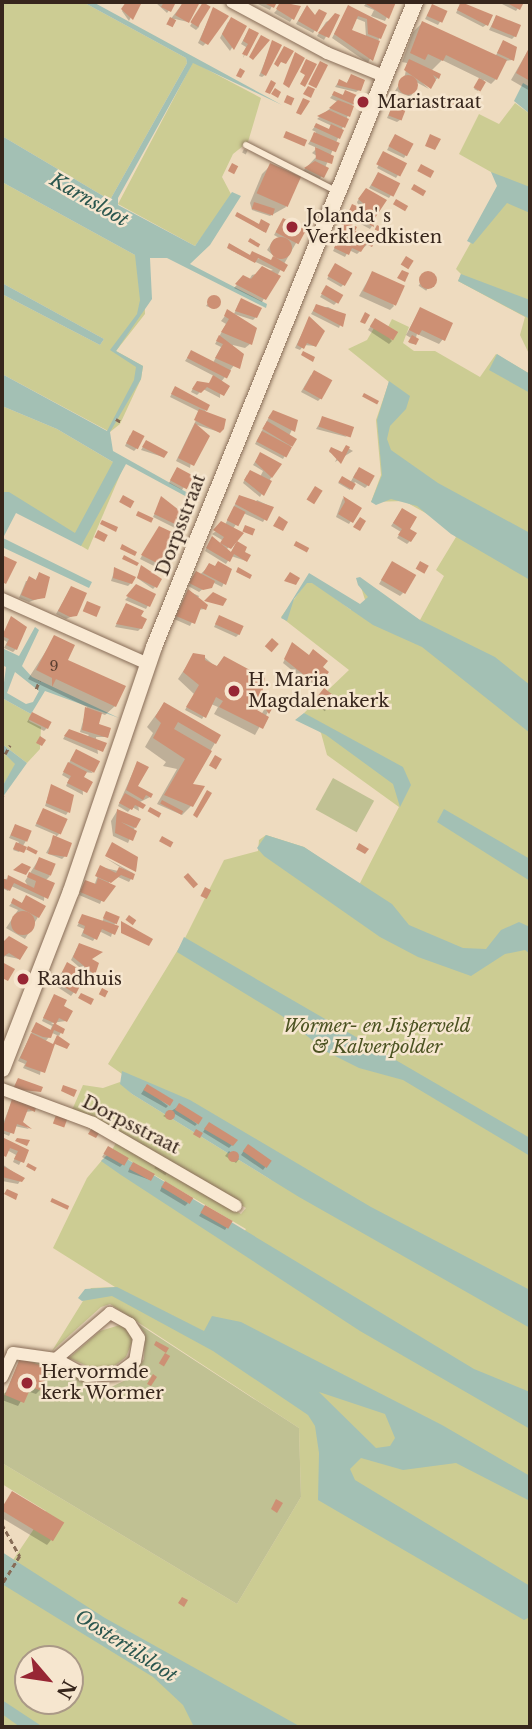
<!DOCTYPE html>
<style>
body{margin:0}
#map{position:relative;width:532px;height:1729px;overflow:hidden;background:#eedbbf;font-family:"Libre Baskerville",serif}
div>[style]{position:absolute}
.green>*{inset:0;background:#cccc93}
.cemetery>*{inset:0;background:#c0c193;transform-origin:0 0}
.water>*{inset:0;background:#a3c0b4}
.shadow>*{inset:0;background:#0003;transform-origin:0 0}
.building>*{inset:0;background:#cd9074;transform-origin:0 0}
.round{border-radius:50%}
.path>*{height:2.5px;margin-top:-1.25px;transform-origin:0;background:repeating-linear-gradient(90deg,#876c57 0 5px,transparent 0 8.5px)}
.roads{filter:drop-shadow(0 0 2px #876c57) drop-shadow(0 0 2px #876c57)}
.service>*{height:6px;margin:-3px;padding:0 3px;transform-origin:3px;border-radius:3px;background:#f9e9d3}
.minor>*{height:12px;margin:-6px;padding:0 6px;transform-origin:6px;border-radius:6px;background:#f9e9d3}
.tertiary>*{height:16px;margin:-8px;padding:0 8px;transform-origin:8px;border-radius:8px;background:#f9e9d3}
.dots>*{width:19px;height:19px;translate:-50% -50%;box-sizing:border-box;border:4px solid #f6e6cf;border-radius:50%}
span{translate:-50% -50%;white-space:nowrap;text-align:center;line-height:1.15;-webkit-text-stroke:5px #f6e6cf;paint-order:stroke}
.number-label{font-size:14px;color:#5c4032}
.number-label span{-webkit-text-stroke-width:0}
.poi-label{font-size:18px;color:#37261c}
.left{translate:0 -50%;text-align:left}
.street-label{font-size:18px;color:#37261c}
.park-label{font-size:18px;color:#4c5322;font-style:italic}
.water-label{font-size:19px;color:#2b574f;font-style:italic}
.frame{position:absolute;inset:0;border:4px solid #37261c;pointer-events:none}
.north{position:absolute;left:14px;top:1645px;width:70px;height:70px;box-sizing:border-box;background:#f6e6cf;border:2px solid #aa9987;border-radius:50%;rotate:119deg;font-size:19px;font-weight:700;line-height:28px;text-align:center;color:#37261c}
.north::after{content:'';display:block;margin:auto;width:24px;height:32px;background:#972634;clip-path:polygon(50% 0,100% 100%,50% 72%,0 100%)}
</style>
<div id="map">
<div class="green">
<div style="clip-path:polygon(2px 2px,83px 2px,186px 58px,187px 63px,110px 200px,2px 136px)"></div>
<div style="clip-path:polygon(193px 62px,261px 98px,248px 142px,233px 154px,222px 177px,232px 196px,195px 246px,118px 204px)"></div>
<div style="clip-path:polygon(515px 103px,530px 114px,530px 356px,520px 335px,525px 317px,458px 281px,461px 274px,456px 269px,502px 187px,491px 172px,459px 154px,479px 114px,499px 124px)"></div>
<div style="clip-path:polygon(2px 182px,135px 255px,143px 253px,145px 314px,116px 351px,143px 366px,141px 379px,120px 424px,110px 432px,2px 374px,2px 294px,100px 345px,104px 339px,2px 283px)"></div>
<div style="clip-path:polygon(evenodd,392px 319px,409px 327px,403px 343px,414px 351px,435px 351px,480px 377px,496px 354px,530px 374px,530px 1727px,2px 1727px,2px 1553px,13px 1560px,46px 1511px,2px 1484px,2px 1463px,237px 1604px,301px 1497px,299px 1428px,110px 1304px,101px 1307px,52px 1351px,91px 1288px,115px 1287px,53px 1248px,87px 1178px,103px 1159px,238px 1241px,246px 1229px,112px 1150px,117px 1141px,241px 1214px,246px 1208px,94px 1117px,72px 1110px,83px 1085px,103px 1088px,120px 1082px,132px 1094px,273px 1181px,108px 1064px,185px 938px,224px 860px,258px 851px,259px 840px,266px 835px,304px 847px,359px 885px,399px 807px,327px 755px,321px 733px,304px 713px,349px 670px,281px 617px,309px 579px,351px 610px,366px 603px,360px 584px,420px 620px,444px 576px,436px 570px,456px 537px,440px 521px,404px 501px,371px 502px,381px 475px,376px 420px,389px 382px,348px 349px,367px 340px,374px 328px,385px 333px,392px 319px,28px 1659px,70px 1659px,70px 1701px,28px 1701px,28px 1659px)"></div>
<div style="clip-path:polygon(2px 406px,57px 429px,123px 468px,88px 550px,2px 499px)"></div>
<div style="clip-path:polygon(2px 698px,31px 714px,29px 721px,41px 727px,40px 749px,27px 763px,2px 744px)"></div>
<div style="clip-path:polygon(2px 751px,16px 764px,2px 787px)"></div>
<div style="clip-path:polygon(120px 1325px,130px 1332px,132px 1342px,126px 1357px,117px 1364px,107px 1371px,96px 1370px,69px 1358px,100px 1331px)"></div>
</div>
<div class="cemetery">
<div style="left:333px;top:778px;width:47px;height:36px;rotate:29deg"></div>
<div style="clip-path:polygon(137px 1323px,299px 1428px,301px 1497px,237px 1604px,2px 1463px,2px 1394px,7px 1392px,21px 1359px,63px 1369px,94px 1387px,109px 1388px,130px 1378px,144px 1359px,145px 1334px)"></div>
</div>
<div class="water">
<div style="clip-path:polygon(83px 2px,93px 2px,282px 105px,193px 63px,118px 198px,118px 205px,195px 246px,232px 192px,241px 196px,210px 245px,190px 264px,267px 304px,266px 308px,167px 258px,150px 258px,152px 299px,116px 351px,143px 366px,141px 379px,110px 432px,113px 451px,188px 493px,187px 497px,126px 464px,81px 546px,16px 513px,3px 538px,92px 582px,89px 588px,2px 547px,2px 492px,9px 492px,75px 533px,113px 462px,57px 429px,2px 406px,2px 374px,107px 431px,134px 380px,136px 367px,110px 350px,137px 314px,140px 300px,135px 255px,2px 182px,2px 136px,110px 200px,187px 63px,186px 58px)"></div>
<div style="clip-path:polygon(523px 83px,530px 87px,530px 114px,514px 101px)"></div>
<div style="clip-path:polygon(491px 172px,530px 187px,530px 213px,507px 203px,473px 244px,467px 241px,497px 186px)"></div>
<div style="clip-path:polygon(461px 274px,530px 300px,530px 319px,458px 281px)"></div>
<div style="clip-path:polygon(2px 283px,104px 339px,100px 345px,2px 294px)"></div>
<div style="clip-path:polygon(497px 354px,530px 374px,530px 393px,489px 370px)"></div>
<div style="clip-path:polygon(389px 381px,410px 396px,406px 409px,390px 426px,387px 439px,391px 450px,438px 483px,530px 533px,530px 580px,451px 534px,417px 506px,391px 499px,376px 505px,371px 502px,382px 475px,377px 420px)"></div>
<div style="clip-path:polygon(309px 573px,360px 604px,368px 597px,358px 585px,356px 578px,360px 577px,420px 620px,495px 657px,530px 685px,530px 733px,422px 647px,373px 625px,312px 583px,307px 583px,294px 599px,287px 621px,281px 618px)"></div>
<div style="clip-path:polygon(evenodd,35px 627px,39px 630px,22px 666px,32px 677px,119px 718px,45px 691px,31px 714px,2px 698px,6px 667px,2px 665px,2px 648px,19px 656px,35px 627px,15px 672px,39px 691px,33px 702px,26px 704px,7px 693px,15px 672px)"></div>
<div style="clip-path:polygon(304px 713px,403px 767px,411px 785px,400px 807px,393px 784px,326px 735px,295px 720px)"></div>
<div style="clip-path:polygon(2px 744px,27px 763px,2px 798px,2px 787px,15px 764px,2px 751px)"></div>
<div style="clip-path:polygon(444px 809px,530px 859px,530px 881px,437px 822px)"></div>
<div style="clip-path:polygon(266px 835px,304px 847px,392px 904px,409px 925px,463px 948px,486px 949px,501px 930px,519px 922px,530px 927px,530px 954px,525px 950px,505px 954px,471px 976px,418px 957px,380px 937px,264px 856px,257px 848px)"></div>
<div style="clip-path:polygon(184px 937px,530px 1138px,530px 1156px,403px 1080px,359px 1068px,327px 1052px,282px 1016px,177px 952px)"></div>
<div style="clip-path:polygon(122px 1071px,190px 1100px,371px 1207px,530px 1290px,530px 1328px,299px 1197px,132px 1094px,120px 1084px)"></div>
<div style="clip-path:polygon(112px 1150px,474px 1369px,530px 1392px,530px 1429px,360px 1331px,121px 1175px,101px 1161px)"></div>
<div style="clip-path:polygon(evenodd,117px 1287px,204px 1331px,212px 1316px,241px 1322px,442px 1425px,530px 1476px,530px 1501px,456px 1463px,403px 1470px,361px 1458px,350px 1469px,355px 1480px,530px 1586px,530px 1617px,524px 1620px,318px 1500px,319px 1453px,315px 1426px,308px 1415px,213px 1351px,112px 1296px,82px 1301px,78px 1298px,85px 1289px,117px 1287px,319px 1392px,385px 1414px,395px 1438px,390px 1446px,376px 1448px,319px 1392px)"></div>
<div style="clip-path:polygon(2px 1552px,105px 1618px,301px 1727px,194px 1727px,183px 1705px,153px 1677px,2px 1584px)"></div>
<div style="clip-path:polygon(2px 1700px,43px 1727px,20px 1727px,2px 1714px)"></div>
</div>
<div class="shadow">
<div style="clip-path:polygon(127px 2px,138px 2px,129px 21px,122px 11px)"></div>
<div style="clip-path:polygon(155px 2px,172px 2px,174px 3px,167px 13px)"></div>
<div style="clip-path:polygon(184px 2px,198px 3px,188px 22px,175px 19px,166px 25px)"></div>
<div style="clip-path:polygon(254px 2px,274px 2px,270px 10px)"></div>
<div style="clip-path:polygon(284px 2px,299px 7px,290px 22px,274px 13px)"></div>
<div style="clip-path:polygon(394px 2px,385px 21px,371px 16px,374px 10px,364px 6px,367px 2px)"></div>
<div style="clip-path:polygon(453px 2px,490px 16px,486px 25px,483px 27px,456px 13px,460px 4px)"></div>
<div style="clip-path:polygon(522px 2px,516px 11px,500px 3px,500px 2px)"></div>
<div style="clip-path:polygon(203px 4px,199px 27px,196px 30px,190px 26px)"></div>
<div style="clip-path:polygon(432px 6px,446px 12px,438px 25px,425px 19px)"></div>
<div style="clip-path:polygon(306px 7px,315px 30px,313px 33px,296px 24px)"></div>
<div style="clip-path:polygon(evenodd,348px 8px,385px 26px,368px 63px,332px 38px,348px 8px,355px 18px,365px 22px,366px 37px,350px 30px,355px 18px)"></div>
<div style="clip-path:polygon(213px 10px,206px 43px,203px 46px,198px 43px)"></div>
<div style="clip-path:polygon(338px 16px,324px 40px,317px 36px,326px 22px)"></div>
<div style="clip-path:polygon(496px 17px,515px 36px,512px 39px,489px 30px)"></div>
<div style="clip-path:polygon(228px 22px,244px 27px,230px 51px,220px 38px)"></div>
<div style="clip-path:polygon(422px 23px,495px 57px,503px 42px,515px 48px,512px 60px,505px 61px,496px 79px,491px 84px,484px 80px,478px 91px,474px 89px,481px 79px,442px 60px,431px 71px,438px 78px,435px 80px,416px 76px,429px 89px,416px 82px,411px 97px,395px 91px,405px 75px,407px 63px,402px 62px,413px 32px)"></div>
<div style="clip-path:polygon(247px 33px,257px 34px,243px 58px,246px 47px,241px 44px)"></div>
<div style="clip-path:polygon(273px 42px,265px 75px,262px 77px,259px 76px)"></div>
<div style="clip-path:polygon(530px 47px,530px 91px,511px 80px)"></div>
<div style="clip-path:polygon(351px 76px,359px 90px,356px 92px,335px 87px,339px 81px,346px 84px)"></div>
<div style="clip-path:polygon(345px 92px,353px 104px,320px 179px,303px 171px,317px 156px,312px 153px,317px 148px,308px 144px,316px 132px,312px 130px,316px 125px,328px 131px,332px 126px,317px 119px,338px 102px,330px 98px,334px 93px,342px 96px)"></div>
<div style="clip-path:polygon(396px 98px,400px 120px,397px 122px,387px 118px)"></div>
<div style="clip-path:polygon(393px 139px,412px 145px,404px 158px,387px 150px)"></div>
<div style="left:244px;top:149px;width:4px;height:4px;rotate:27deg"></div>
<div style="clip-path:polygon(383px 157px,405px 164px,396px 178px,377px 168px)"></div>
<div style="clip-path:polygon(271px 165px,286px 207px,270px 216px,252px 210px,250px 203px,262px 174px)"></div>
<div style="clip-path:polygon(377px 175px,391px 195px,389px 198px,369px 188px)"></div>
<div style="clip-path:polygon(363px 193px,372px 226px,370px 229px,346px 216px,350px 209px,360px 210px,357px 202px)"></div>
<div style="clip-path:polygon(237px 215px,259px 226px,267px 224px,264px 232px)"></div>
<div style="clip-path:polygon(281px 223px,303px 231px,262px 302px,234px 288px,244px 277px,249px 280px,252px 275px,273px 270px,228px 249px,270px 262px,275px 257px,267px 250px,274px 239px,281px 239px,274px 235px)"></div>
<div style="clip-path:polygon(342px 225px,353px 232px,372px 240px,357px 254px,349px 250px,345px 257px,333px 251px,338px 241px,349px 240px,338px 233px)"></div>
<div style="clip-path:polygon(333px 268px,344px 284px,341px 287px,327px 279px)"></div>
<div style="clip-path:polygon(372px 273px,394px 306px,390px 310px,359px 296px)"></div>
<div style="left:426px;top:274px;width:9px;height:14px;rotate:32deg"></div>
<div style="clip-path:polygon(326px 287px,337px 302px,334px 305px,320px 297px)"></div>
<div style="clip-path:polygon(213px 297px,221px 301px,214px 309px,206px 306px)"></div>
<div style="clip-path:polygon(239px 303px,256px 317px,253px 320px,234px 314px)"></div>
<div style="clip-path:polygon(328px 307px,344px 315px,339px 328px,311px 314px,314px 309px)"></div>
<div style="clip-path:polygon(420px 309px,443px 339px,439px 344px,417px 334px,414px 344px,409px 343px,411px 338px,406px 335px)"></div>
<div style="clip-path:polygon(228px 312px,250px 344px,245px 348px,233px 345px,231px 349px,242px 355px,221px 382px,220px 398px,203px 389px,197px 395px,191px 392px,194px 386px,208px 385px,214px 376px,185px 361px,189px 355px,213px 363px,221px 347px,215px 344px,226px 324px,221px 321px)"></div>
<div style="clip-path:polygon(309px 319px,315px 346px,304px 345px,300px 350px,295px 348px)"></div>
<div style="clip-path:polygon(375px 320px,392px 341px,389px 344px,368px 330px)"></div>
<div style="clip-path:polygon(311px 375px,321px 398px,318px 401px,301px 392px)"></div>
<div style="clip-path:polygon(174px 389px,205px 410px,219px 432px,197px 425px,190px 468px,176px 461px,200px 412px,170px 397px)"></div>
<div style="clip-path:polygon(270px 415px,296px 421px,289px 436px,294px 440px,283px 459px,255px 444px)"></div>
<div style="clip-path:polygon(323px 418px,347px 437px,316px 429px)"></div>
<div style="clip-path:polygon(130px 435px,137px 448px,134px 451px,125px 446px)"></div>
<div style="clip-path:polygon(144px 445px,163px 457px,141px 450px)"></div>
<div style="clip-path:polygon(346px 447px,353px 451px,335px 462px,338px 456px,329px 452px,331px 449px,342px 454px)"></div>
<div style="clip-path:polygon(258px 457px,279px 464px,260px 497px,243px 483px,247px 475px,260px 477px,263px 471px,253px 465px)"></div>
<div style="clip-path:polygon(175px 472px,191px 476px,182px 490px,169px 483px)"></div>
<div style="clip-path:polygon(356px 472px,368px 485px,365px 488px,355px 482px,350px 490px,338px 483px,342px 478px,350px 483px)"></div>
<div style="clip-path:polygon(162px 498px,177px 525px,175px 528px,153px 517px)"></div>
<div style="clip-path:polygon(343px 498px,359px 509px,349px 524px,336px 517px)"></div>
<div style="clip-path:polygon(237px 500px,254px 504px,257px 500px,272px 507px,263px 522px,243px 513px,233px 529px,241px 534px,226px 550px,230px 554px,236px 543px,246px 561px,231px 556px,226px 564px,205px 551px,210px 541px,220px 545px,222px 540px,212px 534px,225px 525px)"></div>
<div style="clip-path:polygon(402px 510px,410px 541px,407px 544px,397px 538px,401px 532px,391px 526px)"></div>
<div style="clip-path:polygon(157px 531px,157px 563px,154px 566px,140px 559px)"></div>
<div style="clip-path:polygon(390px 566px,403px 593px,400px 596px,379px 584px)"></div>
<div style="clip-path:polygon(141px 567px,155px 587px,153px 589px,137px 578px)"></div>
<div style="clip-path:polygon(207px 568px,230px 570px,222px 587px,212px 582px,199px 592px,188px 586px)"></div>
<div style="clip-path:polygon(115px 569px,131px 583px,128px 586px,111px 581px)"></div>
<div style="clip-path:polygon(39px 574px,43px 597px,29px 602px,19px 598px,26px 581px,35px 581px)"></div>
<div style="clip-path:polygon(137px 587px,154px 595px,146px 609px,125px 600px)"></div>
<div style="clip-path:polygon(69px 591px,75px 615px,66px 619px,56px 614px)"></div>
<div style="clip-path:polygon(188px 591px,199px 596px,196px 602px,205px 609px,198px 610px,190px 626px,174px 619px)"></div>
<div style="clip-path:polygon(124px 608px,141px 628px,138px 631px,115px 627px)"></div>
<div style="clip-path:polygon(219px 617px,239px 634px,236px 637px,214px 627px)"></div>
<div style="clip-path:polygon(11px 618px,16px 649px,13px 652px,4px 648px,7px 642px,2px 639px)"></div>
<div style="clip-path:polygon(55px 637px,66px 661px,115px 706px,105px 715px,100px 713px,97px 725px,106px 737px,96px 737px,98px 754px,63px 739px,66px 734px,85px 739px,89px 735px,80px 732px,87px 707px,28px 679px)"></div>
<div style="clip-path:polygon(292px 644px,327px 673px,314px 688px,283px 663px)"></div>
<div style="clip-path:polygon(194px 655px,202px 655px,216px 667px,224px 658px,255px 711px,261px 715px,265px 708px,269px 710px,255px 735px,214px 714px,218px 707px,211px 704px,202px 719px,185px 710px,194px 694px,178px 679px)"></div>
<div style="left:324px;top:690px;width:14px;height:16px;rotate:39deg"></div>
<div style="clip-path:polygon(164px 704px,215px 743px,190px 786px,191px 806px,182px 815px,157px 804px,177px 769px,163px 766px,166px 762px,145px 747px,153px 733px,147px 727px)"></div>
<div style="clip-path:polygon(32px 714px,47px 728px,44px 731px,27px 722px)"></div>
<div style="clip-path:polygon(74px 754px,93px 773px,84px 772px,82px 778px,83px 795px,66px 786px,69px 779px,62px 775px)"></div>
<div style="clip-path:polygon(137px 763px,135px 787px,150px 797px,138px 803px,139px 811px,132px 807px,128px 812px,118px 806px)"></div>
<div style="clip-path:polygon(51px 787px,68px 812px,66px 815px,45px 806px)"></div>
<div style="clip-path:polygon(43px 810px,60px 833px,55px 838px,65px 856px,62px 859px,46px 853px,56px 835px,35px 826px)"></div>
<div style="clip-path:polygon(117px 811px,135px 827px,128px 843px,113px 836px,111px 821px)"></div>
<div style="clip-path:polygon(15px 826px,26px 841px,19px 852px,13px 850px,19px 842px,9px 838px)"></div>
<div style="clip-path:polygon(104px 857px,133px 873px,133px 876px,129px 882px,118px 877px,110px 880px,100px 904px,79px 895px,86px 882px,94px 886px,101px 867px,131px 874px)"></div>
<div style="clip-path:polygon(39px 859px,50px 876px,45px 881px,44px 901px,11px 886px,8px 891px,2px 888px,2px 880px,9px 878px,29px 888px,25px 881px)"></div>
<div style="clip-path:polygon(14px 900px,21px 904px,24px 900px,38px 917px,25px 939px,6px 928px,18px 910px,9px 906px)"></div>
<div style="clip-path:polygon(106px 914px,115px 923px,111px 937px,99px 931px,93px 941px,81px 936px,84px 929px,77px 926px,83px 916px,102px 922px)"></div>
<div style="clip-path:polygon(2px 945px,4px 946px,19px 959px,5px 956px,2px 960px)"></div>
<div style="clip-path:polygon(77px 948px,97px 964px,93px 974px,88px 974px,71px 996px,53px 984px,68px 964px,86px 973px,71px 960px)"></div>
<div style="clip-path:polygon(54px 996px,66px 1021px,51px 1023px,63px 1029px,59px 1036px,52px 1033px,45px 1042px,40px 1075px,23px 1068px,25px 1064px,18px 1061px,36px 1024px,50px 1031px,52px 1026px,42px 1021px)"></div>
<div style="clip-path:polygon(145px 1088px,168px 1106px,166px 1108px,141px 1094px)"></div>
<div style="clip-path:polygon(12px 1101px,33px 1111px,25px 1112px,21px 1122px,29px 1129px,14px 1126px,9px 1136px,2px 1133px,2px 1126px)"></div>
<div style="clip-path:polygon(176px 1108px,197px 1124px,195px 1126px,175px 1114px,171px 1120px,163px 1116px)"></div>
<div style="clip-path:polygon(206px 1127px,232px 1145px,229px 1148px,203px 1132px)"></div>
<div style="clip-path:polygon(2px 1139px,27px 1151px,19px 1165px,13px 1162px,16px 1155px,7px 1150px,2px 1159px)"></div>
<div style="clip-path:polygon(108px 1148px,123px 1164px,120px 1167px,102px 1157px)"></div>
<div style="clip-path:polygon(245px 1149px,270px 1161px,263px 1170px,241px 1155px)"></div>
<div style="clip-path:polygon(229px 1151px,239px 1159px,236px 1163px,225px 1156px)"></div>
<div style="clip-path:polygon(2px 1164px,22px 1178px,18px 1184px,2px 1181px)"></div>
<div style="left:157px;top:1164px;width:13px;height:5px;rotate:32deg"></div>
<div style="clip-path:polygon(130px 1167px,150px 1180px,128px 1172px)"></div>
<div style="clip-path:polygon(162px 1186px,188px 1203px,185px 1206px,160px 1191px)"></div>
<div style="clip-path:polygon(203px 1210px,227px 1227px,225px 1230px,199px 1216px)"></div>
<div style="clip-path:polygon(20px 1360px,40px 1390px,36px 1394px,27px 1391px,18px 1406px,2px 1400px)"></div>
<div style="clip-path:polygon(12px 1495px,51px 1540px,47px 1545px,2px 1518px,2px 1508px)"></div>
</div>
<div class="building">
<div style="clip-path:polygon(142px 2px,133px 20px,121px 9px,126px 2px)"></div>
<div style="clip-path:polygon(164px 2px,176px 2px,171px 12px,161px 7px)"></div>
<div style="clip-path:polygon(183px 2px,200px 2px,189px 23px,175px 15px)"></div>
<div style="left:203px;top:2px;width:9px;height:24px;rotate:32deg"></div>
<div style="clip-path:polygon(262px 2px,277px 2px,274px 8px)"></div>
<div style="clip-path:polygon(280px 2px,301px 6px,294px 20px,276px 9px)"></div>
<div style="clip-path:polygon(363px 2px,396px 2px,389px 19px)"></div>
<div style="clip-path:polygon(461px 2px,493px 15px,488px 26px,457px 10px)"></div>
<div style="clip-path:polygon(505px 2px,524px 2px,520px 10px)"></div>
<div style="left:432px;top:4px;width:17px;height:13px;rotate:24deg"></div>
<div style="clip-path:polygon(307px 5px,315px 15px,319px 9px,327px 13px,317px 32px,298px 21px)"></div>
<div style="clip-path:polygon(348px 5px,387px 25px,381px 39px,368px 34px,367px 19px,358px 16px,352px 30px,380px 41px,373px 61px,334px 34px)"></div>
<div style="clip-path:polygon(213px 7px,229px 16px,208px 45px,200px 40px)"></div>
<div style="clip-path:polygon(335px 13px,340px 15px,329px 38px,318px 33px)"></div>
<div style="left:496px;top:15px;width:27px;height:13px;rotate:22deg"></div>
<div style="left:170px;top:17px;width:7px;height:8px;rotate:27deg"></div>
<div style="clip-path:polygon(231px 17px,247px 26px,234px 50px,222px 34px)"></div>
<div style="clip-path:polygon(422px 21px,507px 60px,497px 80px,446px 55px,443px 61px,428px 54px,425px 60px,410px 53px)"></div>
<div style="clip-path:polygon(249px 28px,259px 33px,247px 56px,242px 54px,248px 44px,243px 41px)"></div>
<div style="clip-path:polygon(261px 35px,270px 40px,253px 60px,249px 57px)"></div>
<div style="clip-path:polygon(272px 40px,282px 45px,266px 76px,261px 73px)"></div>
<div style="clip-path:polygon(503px 40px,517px 47px,514px 61px,497px 53px)"></div>
<div style="clip-path:polygon(284px 46px,294px 51px,286px 64px,281px 62px,278px 67px,274px 64px)"></div>
<div style="clip-path:polygon(530px 46px,530px 81px,516px 73px)"></div>
<div style="clip-path:polygon(295px 52px,305px 58px,289px 88px,283px 84px)"></div>
<div style="clip-path:polygon(306px 59px,317px 64px,305px 87px,300px 84px,305px 75px,300px 72px)"></div>
<div style="clip-path:polygon(409px 59px,441px 74px,439px 79px,433px 75px,436px 80px,431px 89px,404px 70px)"></div>
<div style="left:320px;top:61px;width:9px;height:26px;rotate:27deg"></div>
<div style="clip-path:polygon(240px 68px,245px 71px,241px 78px,236px 76px)"></div>
<div style="clip-path:polygon(351px 74px,365px 80px,361px 91px,337px 85px,339px 79px,347px 83px)"></div>
<div class="round" style="left:398px;top:75px;width:20px;height:20px"></div>
<div style="left:479px;top:78px;width:8px;height:11px;rotate:30deg"></div>
<div style="clip-path:polygon(271px 80px,276px 83px,270px 94px,265px 92px)"></div>
<div style="clip-path:polygon(308px 86px,315px 89px,311px 98px,303px 94px)"></div>
<div style="clip-path:polygon(275px 88px,281px 92px,278px 98px,271px 94px)"></div>
<div style="clip-path:polygon(345px 90px,359px 96px,355px 105px,332px 95px,334px 91px,343px 95px)"></div>
<div style="left:287px;top:95px;width:8px;height:8px;rotate:23deg"></div>
<div style="left:396px;top:96px;width:14px;height:21px;rotate:21deg"></div>
<div style="clip-path:polygon(303px 98px,310px 101px,301px 115px,296px 113px)"></div>
<div style="clip-path:polygon(338px 100px,354px 106px,350px 117px,329px 108px)"></div>
<div style="clip-path:polygon(446px 100px,455px 104px,452px 109px,444px 105px)"></div>
<div style="clip-path:polygon(329px 110px,349px 119px,345px 128px,317px 116px)"></div>
<div style="clip-path:polygon(316px 123px,329px 129px,331px 124px,344px 130px,340px 139px,314px 127px)"></div>
<div style="left:286px;top:131px;width:23px;height:7px;rotate:23deg"></div>
<div style="left:314px;top:132px;width:28px;height:10px;rotate:23deg"></div>
<div style="left:395px;top:134px;width:21px;height:14px;rotate:28deg"></div>
<div style="clip-path:polygon(430px 134px,441px 139px,435px 150px,425px 146px)"></div>
<div style="clip-path:polygon(315px 147px,334px 156px,332px 164px,316px 159px)"></div>
<div style="left:383px;top:151px;width:27px;height:15px;rotate:27deg"></div>
<div style="clip-path:polygon(315px 161px,329px 168px,324px 178px,304px 168px)"></div>
<div style="left:232px;top:163px;width:7px;height:9px;rotate:27deg"></div>
<div style="left:270px;top:163px;width:34px;height:33px;rotate:24deg"></div>
<div style="left:421px;top:164px;width:15px;height:8px;rotate:28deg"></div>
<div style="left:378px;top:172px;width:25px;height:15px;rotate:27deg"></div>
<div style="left:414px;top:184px;width:14px;height:6px;rotate:30deg"></div>
<div style="clip-path:polygon(366px 188px,387px 200px,373px 221px,374px 227px,348px 213px,352px 204px,361px 208px,363px 203px,358px 199px)"></div>
<div style="left:396px;top:199px;width:14px;height:6px;rotate:30deg"></div>
<div style="left:254px;top:202px;width:22px;height:7px;rotate:18deg"></div>
<div style="clip-path:polygon(237px 212px,259px 224px,261px 219px,270px 224px,266px 233px,235px 216px)"></div>
<div style="left:283px;top:218px;width:26px;height:16px;rotate:28deg"></div>
<div style="clip-path:polygon(344px 220px,357px 227px,355px 231px,376px 240px,372px 247px,366px 244px,361px 252px,352px 248px,349px 255px,334px 248px,340px 236px,359px 241px,339px 230px)"></div>
<div style="left:377px;top:225px;width:13px;height:5px;rotate:27deg"></div>
<div class="round" style="left:270px;top:237px;width:22px;height:22px"></div>
<div style="left:250px;top:238px;width:12px;height:4px;rotate:31deg"></div>
<div style="clip-path:polygon(229px 243px,250px 255px,252px 251px,271px 260px,273px 256px,288px 265px,284px 272px,258px 258px,255px 263px,227px 248px)"></div>
<div style="left:406px;top:256px;width:9px;height:10px;rotate:32deg"></div>
<div style="left:335px;top:263px;width:20px;height:15px;rotate:30deg"></div>
<div style="clip-path:polygon(262px 266px,281px 276px,266px 300px,235px 284px,243px 275px,251px 279px)"></div>
<div style="clip-path:polygon(402px 270px,409px 273px,405px 282px,397px 278px)"></div>
<div style="left:372px;top:271px;width:36px;height:22px;rotate:24deg"></div>
<div class="round" style="left:419px;top:271px;width:18px;height:18px"></div>
<div style="left:326px;top:285px;width:20px;height:10px;rotate:30deg"></div>
<div class="round" style="left:207px;top:295px;width:14px;height:14px"></div>
<div style="clip-path:polygon(241px 298px,262px 308px,257px 318px,235px 311px)"></div>
<div style="clip-path:polygon(316px 304px,346px 314px,343px 327px,313px 311px)"></div>
<div style="clip-path:polygon(420px 307px,453px 323px,445px 341px,422px 330px,419px 335px,409px 330px)"></div>
<div style="clip-path:polygon(227px 309px,257px 328px,252px 345px,221px 332px,229px 319px,224px 316px)"></div>
<div style="clip-path:polygon(365px 312px,370px 315px,365px 324px,360px 322px)"></div>
<div style="clip-path:polygon(309px 316px,325px 331px,316px 347px,307px 343px,304px 349px,297px 345px)"></div>
<div style="left:375px;top:318px;width:27px;height:10px;rotate:31deg"></div>
<div style="clip-path:polygon(219px 335px,244px 354px,240px 369px,215px 358px,223px 344px,216px 341px)"></div>
<div style="clip-path:polygon(412px 335px,419px 339px,416px 345px,408px 342px)"></div>
<div style="left:191px;top:350px;width:45px;height:9px;rotate:27deg"></div>
<div style="clip-path:polygon(303px 351px,315px 357px,313px 362px,301px 355px)"></div>
<div style="left:314px;top:370px;width:21px;height:22px;rotate:29deg"></div>
<div style="clip-path:polygon(213px 375px,230px 386px,224px 396px,207px 387px,201px 393px,192px 389px,197px 381px,209px 383px)"></div>
<div style="clip-path:polygon(175px 386px,210px 405px,207px 411px,171px 394px)"></div>
<div style="left:364px;top:393px;width:17px;height:4px;rotate:28deg"></div>
<div style="clip-path:polygon(199px 409px,226px 419px,224px 429px,220px 433px,194px 420px)"></div>
<div style="clip-path:polygon(273px 410px,298px 420px,295px 432px,268px 418px)"></div>
<div style="left:322px;top:416px;width:34px;height:11px;rotate:19deg"></div>
<div style="left:267px;top:421px;width:35px;height:9px;rotate:31deg"></div>
<div style="clip-path:polygon(195px 423px,210px 436px,194px 466px,178px 458px)"></div>
<div style="left:133px;top:430px;width:13px;height:15px;rotate:27deg"></div>
<div style="left:262px;top:431px;width:34px;height:12px;rotate:28deg"></div>
<div style="clip-path:polygon(146px 440px,168px 452px,164px 458px,142px 447px)"></div>
<div style="clip-path:polygon(346px 445px,350px 447px,341px 464px,329px 451px,331px 447px,342px 452px)"></div>
<div style="clip-path:polygon(260px 452px,282px 464px,272px 478px,255px 462px)"></div>
<div style="left:177px;top:467px;width:19px;height:15px;rotate:28deg"></div>
<div style="left:359px;top:467px;width:18px;height:12px;rotate:29deg"></div>
<div style="clip-path:polygon(250px 470px,272px 481px,264px 496px,244px 480px)"></div>
<div style="left:342px;top:476px;width:16px;height:7px;rotate:30deg"></div>
<div style="left:315px;top:486px;width:9px;height:16px;rotate:32deg"></div>
<div style="left:123px;top:495px;width:13px;height:8px;rotate:29deg"></div>
<div style="clip-path:polygon(239px 495px,274px 507px,267px 521px,235px 504px)"></div>
<div style="clip-path:polygon(161px 496px,184px 514px,179px 526px,154px 514px)"></div>
<div style="clip-path:polygon(343px 496px,362px 508px,353px 523px,338px 514px,345px 502px)"></div>
<div style="left:234px;top:506px;width:13px;height:16px;rotate:27deg"></div>
<div style="clip-path:polygon(402px 508px,417px 517px,410px 529px,417px 533px,411px 542px,398px 535px,402px 529px,393px 523px)"></div>
<div style="left:138px;top:511px;width:17px;height:5px;rotate:25deg"></div>
<div style="clip-path:polygon(279px 516px,288px 522px,283px 531px,273px 526px)"></div>
<div style="clip-path:polygon(360px 517px,366px 521px,360px 531px,353px 527px)"></div>
<div style="clip-path:polygon(102px 520px,118px 527px,116px 532px,100px 524px)"></div>
<div style="clip-path:polygon(221px 521px,244px 533px,231px 549px,220px 543px,224px 537px,213px 530px)"></div>
<div style="left:245px;top:525px;width:11px;height:7px;rotate:22deg"></div>
<div style="clip-path:polygon(159px 526px,174px 533px,159px 564px,141px 555px)"></div>
<div style="left:98px;top:530px;width:11px;height:8px;rotate:27deg"></div>
<div style="clip-path:polygon(212px 536px,231px 552px,237px 541px,247px 547px,245px 552px,251px 555px,247px 562px,234px 554px,230px 562px,206px 548px)"></div>
<div style="left:296px;top:541px;width:15px;height:5px;rotate:28deg"></div>
<div style="clip-path:polygon(122px 544px,137px 552px,135px 556px,120px 549px)"></div>
<div style="clip-path:polygon(2px 555px,17px 562px,6px 584px,2px 582px)"></div>
<div style="clip-path:polygon(124px 555px,139px 563px,137px 566px,122px 559px)"></div>
<div style="clip-path:polygon(218px 561px,232px 569px,226px 585px,203px 573px,209px 563px,215px 566px)"></div>
<div style="left:392px;top:561px;width:28px;height:22px;rotate:30deg"></div>
<div style="left:420px;top:561px;width:10px;height:9px;rotate:29deg"></div>
<div style="clip-path:polygon(141px 565px,162px 579px,157px 588px,137px 578px)"></div>
<div style="clip-path:polygon(114px 567px,136px 577px,132px 584px,113px 578px)"></div>
<div style="clip-path:polygon(238px 567px,252px 575px,250px 579px,236px 572px)"></div>
<div style="clip-path:polygon(196px 571px,215px 581px,212px 588px,203px 590px,189px 583px)"></div>
<div style="clip-path:polygon(39px 572px,50px 577px,45px 598px,33px 600px,21px 595px,29px 576px,36px 580px)"></div>
<div style="clip-path:polygon(290px 572px,300px 578px,296px 585px,284px 581px)"></div>
<div style="clip-path:polygon(136px 584px,156px 594px,150px 607px,126px 596px)"></div>
<div style="clip-path:polygon(71px 586px,87px 593px,77px 616px,70px 617px,58px 611px)"></div>
<div style="clip-path:polygon(188px 589px,208px 605px,206px 610px,201px 608px,195px 624px,176px 616px)"></div>
<div style="clip-path:polygon(213px 592px,227px 599px,223px 606px,204px 601px)"></div>
<div style="left:87px;top:601px;width:15px;height:11px;rotate:23deg"></div>
<div style="clip-path:polygon(126px 603px,144px 611px,141px 616px,147px 619px,142px 629px,116px 624px)"></div>
<div style="left:219px;top:615px;width:27px;height:10px;rotate:24deg"></div>
<div style="clip-path:polygon(11px 616px,27px 627px,17px 650px,6px 645px,9px 639px,2px 636px)"></div>
<div style="clip-path:polygon(54px 635px,75px 645px,68px 660px,126px 686px,116px 707px,56px 679px,52px 687px,52px 678px,36px 670px)"></div>
<div style="left:272px;top:638px;width:9px;height:11px;rotate:41deg"></div>
<div style="clip-path:polygon(292px 642px,309px 655px,313px 649px,328px 661px,323px 667px,329px 672px,318px 686px,284px 659px)"></div>
<div style="clip-path:polygon(193px 653px,205px 655px,205px 660px,217px 666px,224px 656px,265px 678px,262px 694px,265px 706px,272px 709px,269px 714px,264px 707px,257px 710px,269px 717px,263px 729px,219px 707px,223px 701px,216px 697px,206px 718px,186px 707px,199px 685px,183px 672px)"></div>
<div style="left:324px;top:688px;width:18px;height:14px;rotate:38deg"></div>
<div style="clip-path:polygon(164px 702px,221px 735px,216px 744px,178px 722px,174px 729px,212px 751px,193px 784px,205px 786px,193px 807px,164px 795px,185px 759px,153px 738px,161px 723px,155px 717px)"></div>
<div style="clip-path:polygon(85px 707px,102px 713px,99px 724px,111px 728px,108px 738px,82px 730px)"></div>
<div style="left:32px;top:712px;width:22px;height:8px;rotate:27deg"></div>
<div style="clip-path:polygon(69px 729px,107px 743px,103px 752px,64px 736px)"></div>
<div style="clip-path:polygon(40px 736px,46px 740px,42px 746px,36px 743px)"></div>
<div style="left:76px;top:749px;width:27px;height:13px;rotate:27deg"></div>
<div style="left:215px;top:755px;width:8px;height:12px;rotate:30deg"></div>
<div style="clip-path:polygon(137px 761px,149px 767px,138px 786px,153px 794px,151px 798px,146px 795px,143px 800px,126px 790px)"></div>
<div style="clip-path:polygon(68px 762px,87px 772px,84px 777px,93px 782px,87px 793px,67px 783px,71px 776px,63px 772px)"></div>
<div style="clip-path:polygon(51px 784px,74px 795px,70px 813px,46px 803px)"></div>
<div style="clip-path:polygon(207px 790px,212px 793px,197px 818px,193px 815px)"></div>
<div style="clip-path:polygon(125px 793px,146px 805px,143px 809px,135px 805px,132px 810px,119px 803px)"></div>
<div style="left:162px;top:800px;width:24px;height:4px;rotate:28deg"></div>
<div style="left:150px;top:807px;width:13px;height:5px;rotate:29deg"></div>
<div style="left:43px;top:808px;width:27px;height:17px;rotate:24deg"></div>
<div style="clip-path:polygon(117px 809px,141px 819px,136px 828px,121px 822px,137px 831px,133px 841px,115px 833px)"></div>
<div style="left:15px;top:824px;width:18px;height:12px;rotate:22deg"></div>
<div style="clip-path:polygon(53px 835px,72px 843px,67px 857px,48px 854px)"></div>
<div style="left:162px;top:836px;width:13px;height:6px;rotate:29deg"></div>
<div style="clip-path:polygon(16px 842px,27px 847px,24px 853px,13px 849px)"></div>
<div style="clip-path:polygon(112px 842px,138px 857px,136px 872px,105px 856px)"></div>
<div style="clip-path:polygon(359px 843px,369px 849px,365px 854px,356px 849px)"></div>
<div style="left:28px;top:846px;width:11px;height:4px;rotate:27deg"></div>
<div style="left:39px;top:857px;width:18px;height:13px;rotate:22deg"></div>
<div style="clip-path:polygon(22px 863px,31px 867px,26px 875px,13px 870px)"></div>
<div style="clip-path:polygon(100px 865px,116px 873px,119px 867px,135px 874px,133px 880px,121px 875px,111px 883px,95px 876px)"></div>
<div style="clip-path:polygon(29px 872px,55px 883px,48px 899px,14px 883px,10px 891px,2px 887px,2px 878px,7px 880px,8px 875px,34px 888px,36px 881px,27px 877px)"></div>
<div style="left:188px;top:873px;width:15px;height:6px;rotate:48deg"></div>
<div style="clip-path:polygon(98px 878px,116px 886px,104px 902px,80px 892px,85px 880px,96px 884px)"></div>
<div style="left:205px;top:887px;width:7px;height:10px;rotate:27deg"></div>
<div style="clip-path:polygon(26px 895px,46px 906px,39px 918px,11px 903px,13px 898px,22px 903px)"></div>
<div class="round" style="left:11px;top:911px;width:24px;height:24px"></div>
<div style="left:106px;top:911px;width:15px;height:8px;rotate:23deg"></div>
<div style="clip-path:polygon(82px 914px,119px 926px,115px 935px,102px 929px,97px 940px,83px 933px,85px 926px,78px 923px)"></div>
<div style="left:129px;top:915px;width:9px;height:6px;rotate:36deg"></div>
<div style="clip-path:polygon(121px 921px,153px 939px,149px 946px,121px 933px)"></div>
<div style="clip-path:polygon(9px 936px,28px 947px,20px 960px,9px 953px,2px 957px,2px 943px)"></div>
<div style="clip-path:polygon(79px 943px,103px 952px,92px 959px,99px 963px,95px 975px,73px 957px)"></div>
<div style="clip-path:polygon(2px 962px,15px 969px,8px 981px,2px 978px)"></div>
<div style="clip-path:polygon(67px 962px,89px 975px,85px 984px,62px 972px)"></div>
<div style="clip-path:polygon(58px 973px,81px 984px,76px 994px,54px 981px)"></div>
<div style="left:102px;top:988px;width:7px;height:7px;rotate:27deg"></div>
<div style="clip-path:polygon(81px 993px,94px 999px,91px 1005px,78px 998px)"></div>
<div style="clip-path:polygon(54px 994px,67px 1000px,64px 1006px,73px 1011px,67px 1022px,59px 1018px,56px 1024px,65px 1029px,63px 1034px,54px 1030px,51px 1038px,43px 1037px,31px 1032px,36px 1022px,51px 1030px,54px 1023px,43px 1018px)"></div>
<div style="clip-path:polygon(31px 1033px,53px 1044px,57px 1035px,70px 1044px,67px 1049px,55px 1044px,45px 1073px,25px 1066px,27px 1061px,20px 1058px)"></div>
<div style="clip-path:polygon(18px 1078px,43px 1087px,41px 1092px,13px 1089px)"></div>
<div style="left:147px;top:1084px;width:31px;height:7px;rotate:31deg"></div>
<div style="clip-path:polygon(63px 1085px,77px 1090px,74px 1097px,61px 1091px)"></div>
<div style="clip-path:polygon(12px 1099px,36px 1107px,35px 1112px,28px 1109px,23px 1122px,32px 1129px,17px 1124px,14px 1134px,2px 1130px)"></div>
<div style="left:179px;top:1103px;width:28px;height:8px;rotate:32deg"></div>
<div class="round" style="left:165px;top:1110px;width:10px;height:10px"></div>
<div style="left:56px;top:1115px;width:12px;height:9px;rotate:20deg"></div>
<div style="clip-path:polygon(209px 1122px,238px 1140px,233px 1146px,204px 1129px)"></div>
<div style="clip-path:polygon(93px 1126px,101px 1130px,96px 1138px,88px 1134px)"></div>
<div style="left:196px;top:1129px;width:8px;height:6px;rotate:30deg"></div>
<div style="clip-path:polygon(2px 1137px,29px 1150px,24px 1163px,14px 1159px,18px 1151px,10px 1148px,6px 1157px,2px 1155px)"></div>
<div style="clip-path:polygon(17px 1138px,30px 1140px,27px 1146px,15px 1141px)"></div>
<div style="left:248px;top:1144px;width:29px;height:9px;rotate:35deg"></div>
<div style="left:108px;top:1146px;width:24px;height:9px;rotate:30deg"></div>
<div class="round" style="left:227.5px;top:1150.5px;width:11px;height:11px"></div>
<div style="clip-path:polygon(2px 1161px,3px 1166px,25px 1178px,22px 1182px,2px 1177px)"></div>
<div style="left:133px;top:1162px;width:25px;height:8px;rotate:29deg"></div>
<div style="left:28px;top:1163px;width:10px;height:4px;rotate:29deg"></div>
<div style="left:165px;top:1181px;width:33px;height:7px;rotate:31deg"></div>
<div style="clip-path:polygon(7px 1189px,18px 1194px,16px 1200px,4px 1194px)"></div>
<div style="left:52px;top:1198px;width:19px;height:4px;rotate:25deg"></div>
<div style="left:205px;top:1205px;width:32px;height:9px;rotate:30deg"></div>
<div style="clip-path:polygon(156px 1341px,169px 1348px,166px 1353px,154px 1345px)"></div>
<div style="left:165px;top:1353px;width:6px;height:12px;rotate:31deg"></div>
<div style="clip-path:polygon(20px 1358px,48px 1368px,42px 1391px,31px 1387px,24px 1403px,5px 1395px)"></div>
<div style="clip-path:polygon(153px 1374px,157px 1377px,151px 1386px,147px 1384px)"></div>
<div style="left:12px;top:1491px;width:61px;height:22px;rotate:31deg"></div>
<div style="clip-path:polygon(276px 1499px,283px 1503px,277px 1513px,271px 1509px)"></div>
<div style="clip-path:polygon(182px 1597px,188px 1600px,184px 1607px,178px 1603px)"></div>
</div>
<div class="path">
<div style="left:116px;top:419px;width:6px;rotate:31deg"></div>
<div style="left:36px;top:689px;width:9px;rotate:-69deg"></div>
<div style="left:5px;top:754px;width:10px;rotate:-61deg"></div>
<div style="left:2px;top:796px;width:2px;rotate:27deg"></div>
<div style="left:2px;top:1524px;width:37px;rotate:61deg"></div>
<div style="left:20px;top:1556px;width:34px;rotate:122deg"></div>
</div>
<div class="roads">
<div class="service">
<div style="left:246px;top:145px;width:103px;rotate:27.1deg"></div>
</div>
<div class="minor">
<div style="left:232px;top:2px;width:108px;rotate:28.2deg"></div>
<div style="left:327px;top:53px;width:61px;rotate:22deg"></div>
<div style="left:2px;top:599px;width:160px;rotate:24deg"></div>
<div style="left:2px;top:1089px;width:97px;rotate:20.5deg"></div>
<div style="left:93px;top:1123px;width:165px;rotate:30.1deg"></div>
<div style="left:2px;top:1377px;width:26px;rotate:-65deg"></div>
<div style="left:13px;top:1353px;width:43px;rotate:7.9deg"></div>
<div style="left:56px;top:1359px;width:35px;rotate:29deg"></div>
<div style="left:87px;top:1376px;width:30px;rotate:-4deg"></div>
<div style="left:117px;top:1374px;width:22px;rotate:-36deg"></div>
<div style="left:135px;top:1361px;width:23px;rotate:-80deg"></div>
<div style="left:139px;top:1338px;width:17px;rotate:-123deg"></div>
<div style="left:130px;top:1324px;width:23px;rotate:-151deg"></div>
<div style="left:110px;top:1313px;width:71px;rotate:139.6deg"></div>
</div>
<div class="tertiary">
<div style="left:2px;top:1069px;width:191px;rotate:-68.8deg"></div>
<div style="left:71px;top:891px;width:258px;rotate:-71.2deg"></div>
<div style="left:154px;top:647px;width:696px;rotate:-67.97deg"></div>
</div>
</div>
<div class="dots">
<div style="left:363px;top:102px;background:#972634"></div>
<div style="left:292px;top:227px;background:#972634"></div>
<div style="left:234px;top:691px;background:#972634"></div>
<div style="left:23px;top:979px;background:#972634"></div>
<div style="left:27px;top:1383px;background:#972634"></div>
</div>
<div class="number-label">
<span style="left:54px;top:666px">9</span>
</div>
<div class="poi-label">
<span class="left" style="left:377px;top:102px">Mariastraat</span>
<span class="left" style="left:306px;top:227px">Jolanda' s<br>Verkleedkisten</span>
<span class="left" style="left:248px;top:691px">H. Maria<br>Magdalenakerk</span>
<span class="left" style="left:37px;top:979px">Raadhuis</span>
<span class="left" style="left:41px;top:1383px">Hervormde<br>kerk Wormer</span>
</div>
<div class="street-label">
<span style="left:181px;top:525px;rotate:-69deg">Dorpsstraat</span>
<span style="left:131px;top:1125px;rotate:27deg">Dorpsstraat</span>
</div>
<div class="park-label">
<span style="left:377px;top:1037px">Wormer- en Jisperveld<br>&amp; Kalverpolder</span>
</div>
<div class="water-label">
<span style="left:89px;top:200px;rotate:30deg">Karnsloot</span>
<span style="left:126px;top:1646px;rotate:33deg">Oostertilsloot</span>
</div>
<div class="frame"></div>
<div class="north">N</div>
</div>
